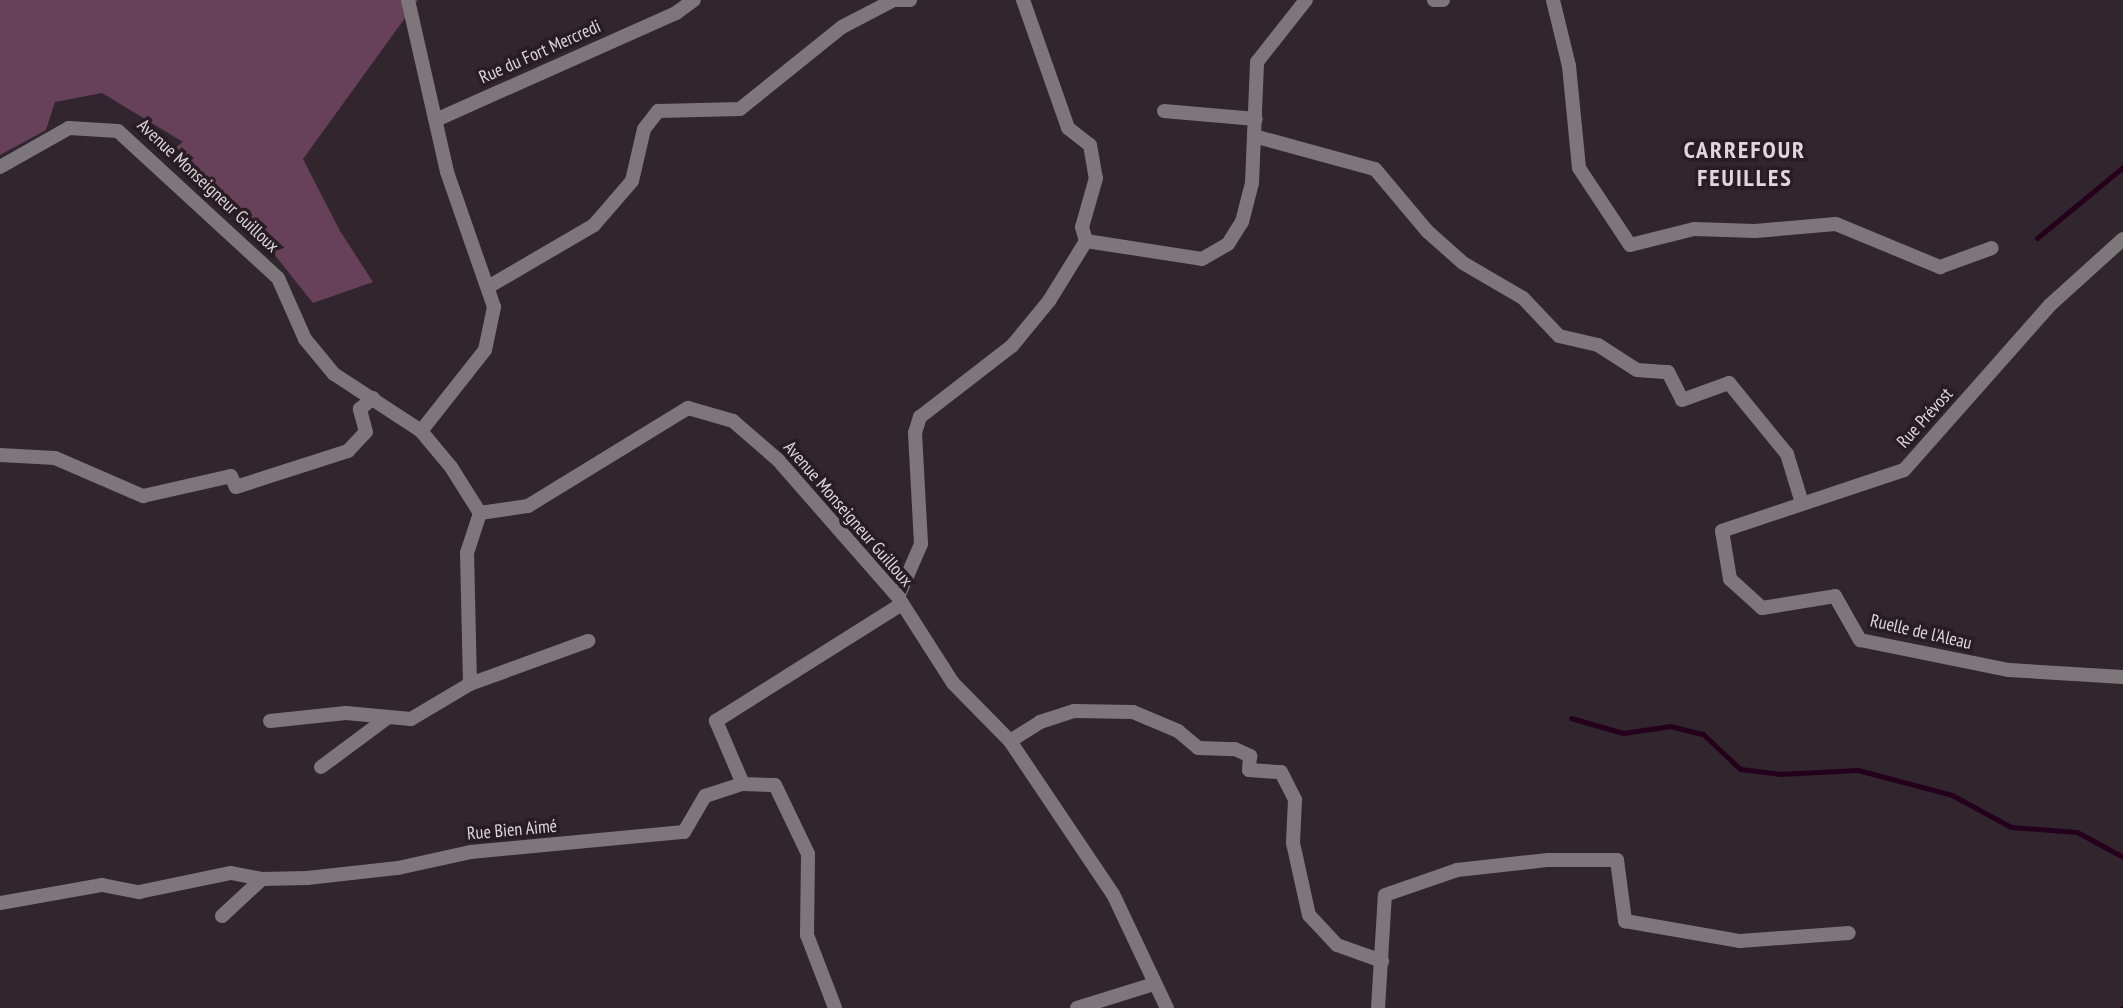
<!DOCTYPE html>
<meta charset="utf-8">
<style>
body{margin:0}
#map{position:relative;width:2123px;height:1008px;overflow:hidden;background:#31262d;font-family:"PT Sans Narrow",sans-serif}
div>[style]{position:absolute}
.green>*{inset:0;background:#67405a}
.stream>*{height:5px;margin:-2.5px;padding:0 2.5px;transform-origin:2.5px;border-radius:2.5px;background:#25001c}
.minor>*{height:14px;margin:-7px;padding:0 7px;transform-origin:7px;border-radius:7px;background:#7d777b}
.tertiary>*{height:14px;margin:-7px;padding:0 7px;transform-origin:7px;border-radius:7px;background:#7d777b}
span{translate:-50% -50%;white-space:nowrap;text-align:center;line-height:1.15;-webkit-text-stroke:7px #271d23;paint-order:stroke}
.street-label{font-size:18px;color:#ded7db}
.district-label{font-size:24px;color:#e2d5dd;font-weight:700;letter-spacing:2px}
</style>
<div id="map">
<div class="green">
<div style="clip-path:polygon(0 0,418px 0,303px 159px,340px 231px,373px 282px,313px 303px,270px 249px,176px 147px,183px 142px,102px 93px,55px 102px,46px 130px,0 155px)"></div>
</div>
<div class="stream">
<div style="left:2037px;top:238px;width:112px;rotate:-39.5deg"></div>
<div style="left:1571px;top:718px;width:54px;rotate:16.1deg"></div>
<div style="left:1623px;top:733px;width:48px;rotate:-8.5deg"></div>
<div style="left:1670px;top:726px;width:34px;rotate:14deg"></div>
<div style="left:1703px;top:734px;width:51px;rotate:43.4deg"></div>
<div style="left:1740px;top:769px;width:39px;rotate:7deg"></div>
<div style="left:1779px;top:774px;width:79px;rotate:-2.9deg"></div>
<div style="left:1858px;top:770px;width:97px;rotate:14.9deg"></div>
<div style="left:1952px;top:795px;width:67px;rotate:28.5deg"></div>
<div style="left:2011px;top:827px;width:66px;rotate:4.3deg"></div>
<div style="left:2077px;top:832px;width:52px;rotate:28.5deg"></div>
<div style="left:2122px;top:1008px;width:1px"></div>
</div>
<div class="minor">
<div style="left:408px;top:0;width:176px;rotate:77.2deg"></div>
<div style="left:447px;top:172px;width:143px;rotate:70.8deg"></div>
<div style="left:494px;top:307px;width:44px;rotate:101.8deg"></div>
<div style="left:485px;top:350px;width:103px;rotate:128.3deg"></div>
<div style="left:891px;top:0;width:19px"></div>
<div style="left:1023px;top:0;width:136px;rotate:70.6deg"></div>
<div style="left:1068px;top:128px;width:28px;rotate:38deg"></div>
<div style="left:1090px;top:145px;width:34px;rotate:80deg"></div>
<div style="left:1096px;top:178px;width:51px;rotate:105.9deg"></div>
<div style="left:1082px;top:227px;width:15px;rotate:74deg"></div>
<div style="left:1434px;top:0;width:9px"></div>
<div style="left:1553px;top:0;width:68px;rotate:76.4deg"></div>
<div style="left:1569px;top:66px;width:102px;rotate:84.4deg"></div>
<div style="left:1579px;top:168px;width:92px;rotate:56.5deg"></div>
<div style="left:1630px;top:245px;width:66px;rotate:-14deg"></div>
<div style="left:1694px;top:229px;width:61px;rotate:1.9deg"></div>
<div style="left:1755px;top:231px;width:81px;rotate:-4.9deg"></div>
<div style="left:1836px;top:224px;width:113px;rotate:22.5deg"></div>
<div style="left:1940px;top:267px;width:55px;rotate:-20.1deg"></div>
<div style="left:1164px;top:111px;width:92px;rotate:5deg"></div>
<div style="left:438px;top:119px;width:261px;rotate:-24deg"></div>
<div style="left:676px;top:13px;width:22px;rotate:-36deg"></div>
<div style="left:1254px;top:136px;width:125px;rotate:15.3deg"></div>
<div style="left:1375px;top:169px;width:81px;rotate:50deg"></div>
<div style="left:1427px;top:231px;width:48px;rotate:41.6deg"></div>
<div style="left:1463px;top:263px;width:69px;rotate:30.3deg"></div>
<div style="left:1523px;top:298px;width:52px;rotate:46.5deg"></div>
<div style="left:1559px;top:336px;width:40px;rotate:13deg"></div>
<div style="left:1598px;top:345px;width:46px;rotate:32.7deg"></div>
<div style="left:1637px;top:370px;width:31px;rotate:4deg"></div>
<div style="left:1668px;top:372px;width:31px;rotate:63deg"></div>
<div style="left:1682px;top:400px;width:50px;rotate:-19.9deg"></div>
<div style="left:1729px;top:383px;width:92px;rotate:50.8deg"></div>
<div style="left:1787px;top:454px;width:51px;rotate:73deg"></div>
<div style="left:2123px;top:239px;width:98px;rotate:137.9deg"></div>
<div style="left:2050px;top:305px;width:220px;rotate:131.5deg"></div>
<div style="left:1904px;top:470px;width:192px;rotate:161.5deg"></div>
<div style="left:1722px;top:531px;width:49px;rotate:80.5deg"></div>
<div style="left:1730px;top:579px;width:43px;rotate:42.2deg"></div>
<div style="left:1762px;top:608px;width:74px;rotate:-9.3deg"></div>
<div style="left:1835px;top:596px;width:51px;rotate:60.4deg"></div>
<div style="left:1860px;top:640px;width:152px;rotate:11.4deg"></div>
<div style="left:2009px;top:670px;width:114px;rotate:3.5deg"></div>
<div style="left:488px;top:287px;width:123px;rotate:-30.3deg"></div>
<div style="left:594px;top:225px;width:58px;rotate:-49.2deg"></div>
<div style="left:632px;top:181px;width:53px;rotate:-77deg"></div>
<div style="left:644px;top:129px;width:23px;rotate:-52deg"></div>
<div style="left:658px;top:111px;width:82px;rotate:-1.4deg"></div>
<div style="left:740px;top:109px;width:131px;rotate:-38.8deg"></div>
<div style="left:842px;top:27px;width:56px;rotate:-27.5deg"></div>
<div style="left:0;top:455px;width:55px;rotate:3.1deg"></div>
<div style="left:55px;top:458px;width:96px;rotate:23.4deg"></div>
<div style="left:143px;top:496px;width:90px;rotate:-12.8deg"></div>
<div style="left:231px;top:476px;width:12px;rotate:66deg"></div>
<div style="left:236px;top:487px;width:118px;rotate:-17.8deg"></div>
<div style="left:348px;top:451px;width:26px;rotate:-47deg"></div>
<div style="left:366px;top:432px;width:24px;rotate:-105deg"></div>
<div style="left:360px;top:409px;width:17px;rotate:-40deg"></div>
<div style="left:898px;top:597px;width:58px;rotate:-66.5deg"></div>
<div style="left:921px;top:544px;width:111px;rotate:-93.1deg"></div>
<div style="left:915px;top:433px;width:17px;rotate:-73deg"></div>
<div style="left:920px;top:417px;width:116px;rotate:-37.7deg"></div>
<div style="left:1012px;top:346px;width:58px;rotate:-50.6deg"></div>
<div style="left:1049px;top:301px;width:70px;rotate:-58.3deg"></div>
<div style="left:1086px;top:241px;width:117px;rotate:8.8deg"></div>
<div style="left:1202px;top:259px;width:30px;rotate:-30deg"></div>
<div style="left:1228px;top:244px;width:26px;rotate:-58deg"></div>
<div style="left:1242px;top:222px;width:40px;rotate:-75.6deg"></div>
<div style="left:1252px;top:183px;width:121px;rotate:-87.6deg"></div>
<div style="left:1257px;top:62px;width:79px;rotate:-51.7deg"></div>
<div style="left:470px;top:684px;width:126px;rotate:-20deg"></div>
<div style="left:270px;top:721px;width:76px;rotate:-6deg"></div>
<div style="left:346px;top:713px;width:65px;rotate:5.3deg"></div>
<div style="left:411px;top:719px;width:69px;rotate:-30.7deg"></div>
<div style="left:470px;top:684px;width:131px;rotate:-91.3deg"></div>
<div style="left:467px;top:553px;width:42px;rotate:-72deg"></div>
<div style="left:1010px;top:741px;width:36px;rotate:-32deg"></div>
<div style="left:1040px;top:722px;width:36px;rotate:-18deg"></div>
<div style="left:1074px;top:711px;width:59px;rotate:1deg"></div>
<div style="left:1133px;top:712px;width:49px;rotate:22.9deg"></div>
<div style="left:1178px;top:731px;width:26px;rotate:40deg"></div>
<div style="left:1198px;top:748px;width:37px;rotate:2deg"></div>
<div style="left:1235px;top:749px;width:17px;rotate:25deg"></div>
<div style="left:1250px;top:756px;width:14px;rotate:94deg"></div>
<div style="left:1249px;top:770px;width:32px;rotate:4deg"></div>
<div style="left:1281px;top:772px;width:31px;rotate:63deg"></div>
<div style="left:1295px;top:800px;width:43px;rotate:92.7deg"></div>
<div style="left:1293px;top:843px;width:74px;rotate:77.5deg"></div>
<div style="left:1309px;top:915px;width:41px;rotate:47deg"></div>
<div style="left:1337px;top:945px;width:48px;rotate:19.6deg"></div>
<div style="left:321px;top:767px;width:82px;rotate:-36.6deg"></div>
<div style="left:743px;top:784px;width:69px;rotate:-113.2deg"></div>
<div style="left:716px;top:721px;width:220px;rotate:-32.2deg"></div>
<div style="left:0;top:903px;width:104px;rotate:-10deg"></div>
<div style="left:102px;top:885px;width:38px;rotate:11deg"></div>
<div style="left:139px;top:892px;width:94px;rotate:-11.7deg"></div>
<div style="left:231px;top:873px;width:32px;rotate:11deg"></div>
<div style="left:262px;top:879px;width:45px;rotate:-1.3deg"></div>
<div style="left:307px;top:878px;width:92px;rotate:-6.3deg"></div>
<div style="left:398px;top:868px;width:75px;rotate:-12.4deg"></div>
<div style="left:471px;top:852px;width:214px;rotate:-5.4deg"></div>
<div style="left:684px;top:832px;width:42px;rotate:-59.7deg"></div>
<div style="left:705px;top:796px;width:40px;rotate:-18deg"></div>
<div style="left:743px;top:784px;width:32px;rotate:2deg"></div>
<div style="left:775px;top:785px;width:76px;rotate:64.4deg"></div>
<div style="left:808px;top:854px;width:81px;rotate:90.7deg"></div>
<div style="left:807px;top:935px;width:78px;rotate:69deg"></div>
<div style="left:222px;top:916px;width:54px;rotate:-42.8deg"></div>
<div style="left:1077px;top:1008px;width:81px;rotate:-17.3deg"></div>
<div style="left:1378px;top:1008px;width:113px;rotate:-86.5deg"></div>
<div style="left:1385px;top:895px;width:76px;rotate:-19.1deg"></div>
<div style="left:1457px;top:870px;width:92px;rotate:-6.3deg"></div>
<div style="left:1548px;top:860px;width:69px"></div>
<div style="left:1617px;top:860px;width:62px;rotate:82.5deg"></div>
<div style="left:1625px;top:921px;width:117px;rotate:9.9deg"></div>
<div style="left:1740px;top:941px;width:109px;rotate:-4.2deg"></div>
</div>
<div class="tertiary">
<div style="left:0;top:167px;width:79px;rotate:-29.5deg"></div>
<div style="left:69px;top:128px;width:49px;rotate:3.5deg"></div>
<div style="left:118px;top:131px;width:217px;rotate:42.6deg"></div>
<div style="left:278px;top:278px;width:67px;rotate:66.1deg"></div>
<div style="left:305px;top:339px;width:45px;rotate:50.4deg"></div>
<div style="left:334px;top:374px;width:104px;rotate:33.2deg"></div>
<div style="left:421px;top:431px;width:47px;rotate:50.2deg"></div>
<div style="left:451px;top:467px;width:54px;rotate:57.8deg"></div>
<div style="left:480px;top:513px;width:49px;rotate:-8.3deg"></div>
<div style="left:528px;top:506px;width:188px;rotate:-31.5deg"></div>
<div style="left:688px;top:408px;width:47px;rotate:16.1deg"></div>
<div style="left:733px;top:421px;width:60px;rotate:40.9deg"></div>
<div style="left:778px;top:460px;width:182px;rotate:48.8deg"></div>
<div style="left:898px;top:597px;width:102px;rotate:57.4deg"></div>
<div style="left:953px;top:683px;width:81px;rotate:45.5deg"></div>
<div style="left:1010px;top:741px;width:184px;rotate:56.1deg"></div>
<div style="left:1113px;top:894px;width:126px;rotate:64.7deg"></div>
</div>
<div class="street-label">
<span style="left:540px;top:52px;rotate:-24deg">Rue du Fort Mercredi</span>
<span style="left:208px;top:186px;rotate:43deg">Avenue Monseigneur Guilloux</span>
<span style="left:1925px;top:418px;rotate:-48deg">Rue Prévost</span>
<span style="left:848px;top:514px;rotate:49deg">Avenue Monseigneur Guilloux</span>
<span style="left:1921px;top:632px;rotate:13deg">Ruelle de l'Aleau</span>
<span style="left:512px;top:830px;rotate:-5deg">Rue Bien Aimé</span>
</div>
<div class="district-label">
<span style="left:1745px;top:164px">CARREFOUR<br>FEUILLES</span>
</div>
</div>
